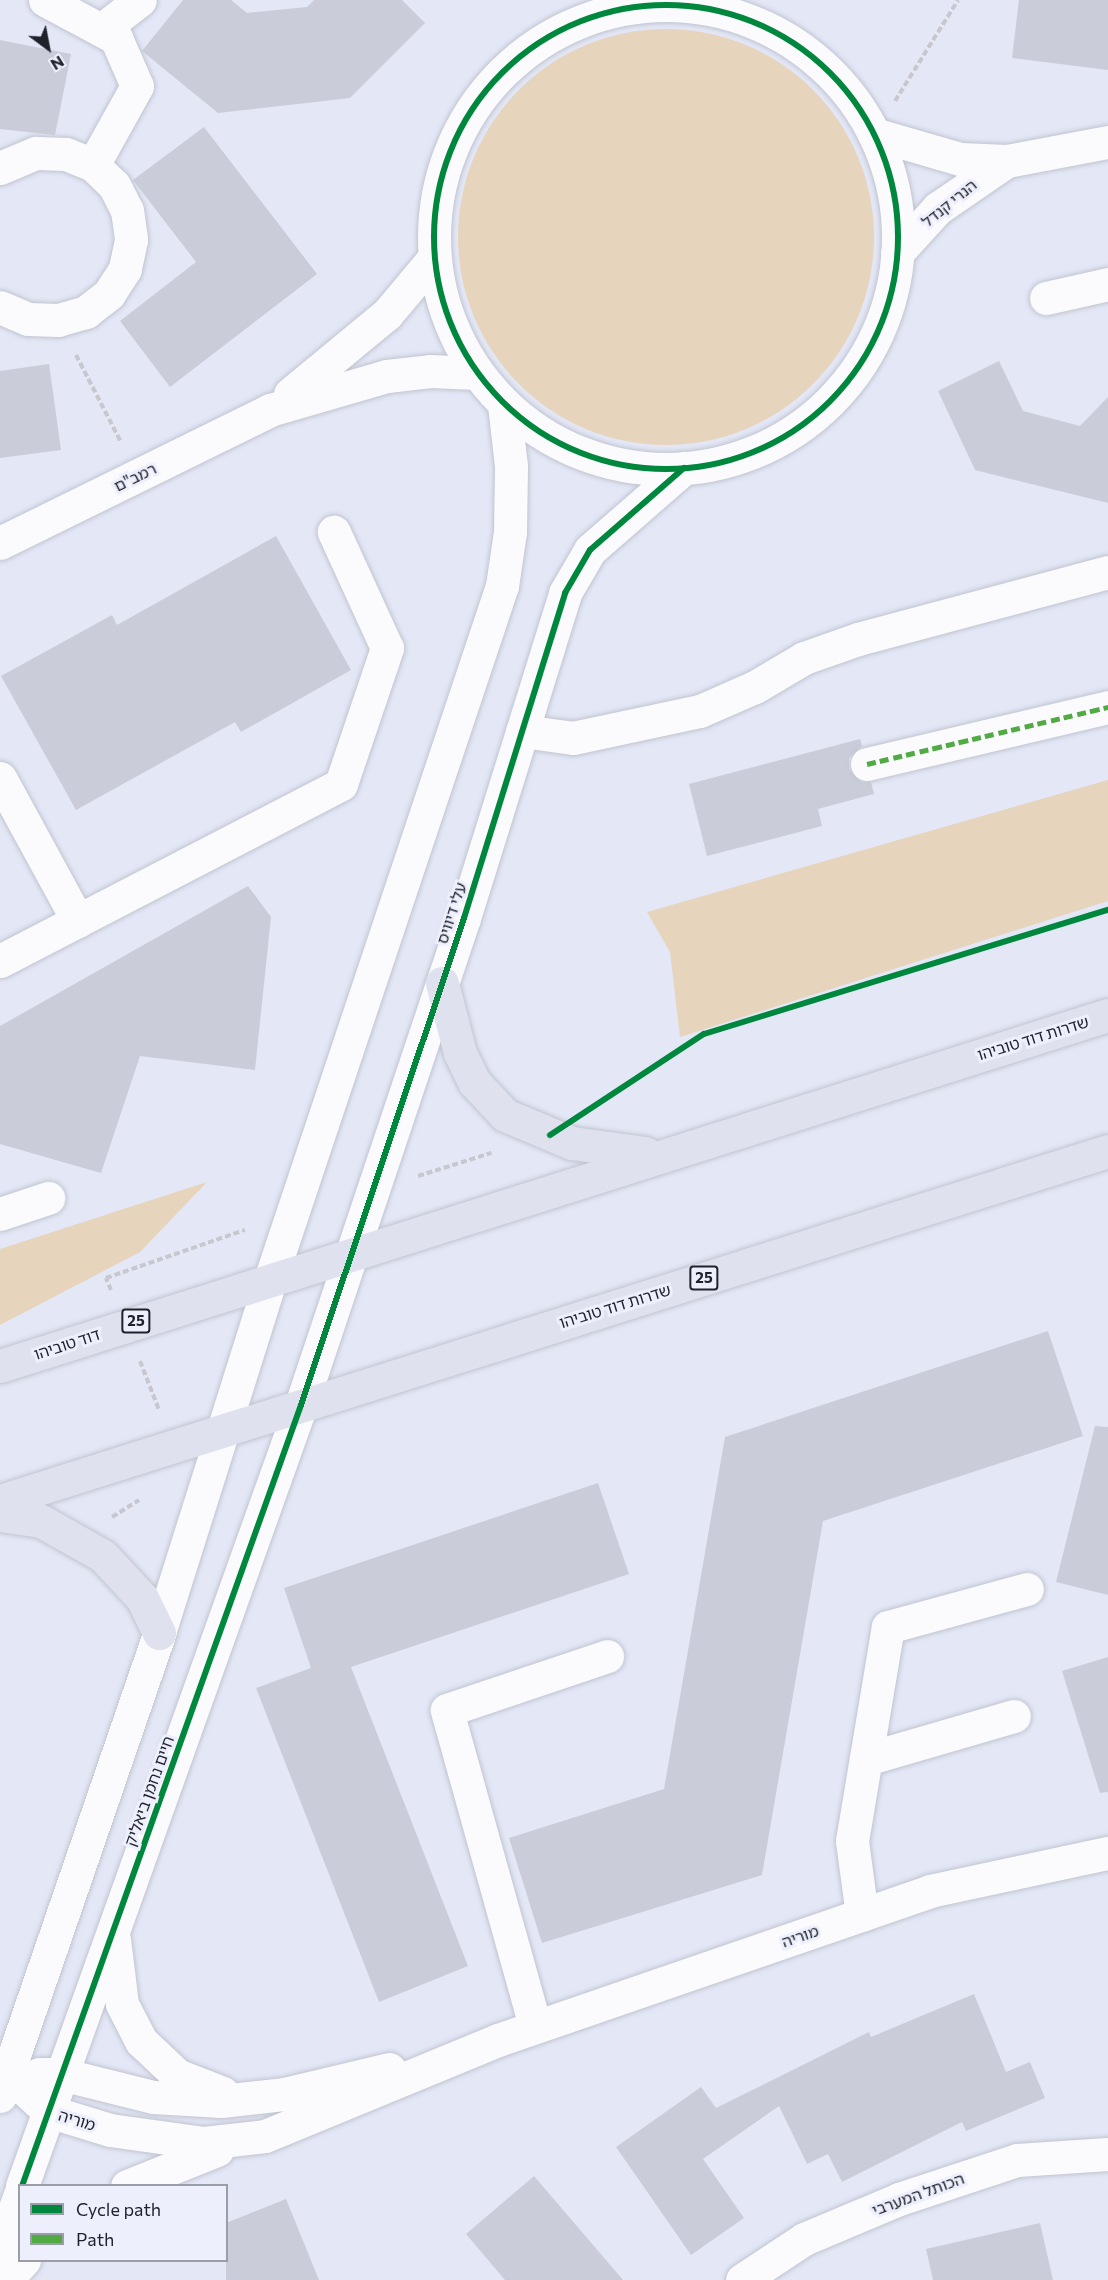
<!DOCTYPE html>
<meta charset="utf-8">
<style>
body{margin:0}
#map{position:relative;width:1108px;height:2280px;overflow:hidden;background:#e3e7f6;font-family:Commissioner,"Noto Sans Hebrew",sans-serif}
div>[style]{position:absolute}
.green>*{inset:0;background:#e7d4bc}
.round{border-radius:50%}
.building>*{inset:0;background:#cacdd9}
.path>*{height:4px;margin-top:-2px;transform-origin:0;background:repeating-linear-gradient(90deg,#c7c8ce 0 6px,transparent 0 9px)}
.roads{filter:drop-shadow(0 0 2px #c1c4d0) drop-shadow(0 0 2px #c1c4d0)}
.minor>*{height:33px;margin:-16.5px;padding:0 16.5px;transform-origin:16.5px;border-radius:16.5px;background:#fbfbfe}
.minor>.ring{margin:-16.5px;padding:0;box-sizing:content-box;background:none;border:33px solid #fbfbfe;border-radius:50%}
.highway>*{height:33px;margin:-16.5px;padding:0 16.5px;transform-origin:16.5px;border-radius:16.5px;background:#dfe1ee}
.quiet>*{height:4.5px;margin-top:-2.25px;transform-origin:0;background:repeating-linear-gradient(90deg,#52aa44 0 9px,transparent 0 13.5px)}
.cycleway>*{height:6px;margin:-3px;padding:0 3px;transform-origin:3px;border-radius:3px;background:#00873e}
.cycleway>.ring{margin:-3px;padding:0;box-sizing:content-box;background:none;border:6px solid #00873e;border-radius:50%}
span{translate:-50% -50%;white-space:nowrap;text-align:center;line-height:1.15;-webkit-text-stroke:6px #edf0fc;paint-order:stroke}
.shield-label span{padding:2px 4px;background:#edf0fc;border:2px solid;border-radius:4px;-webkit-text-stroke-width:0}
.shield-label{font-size:15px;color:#1f212b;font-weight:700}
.street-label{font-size:16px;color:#1f212b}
.legend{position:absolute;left:18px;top:2184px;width:210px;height:78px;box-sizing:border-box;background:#edf0fc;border:2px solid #9b9da8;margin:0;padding:8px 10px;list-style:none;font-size:18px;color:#1f212b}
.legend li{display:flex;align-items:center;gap:12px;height:30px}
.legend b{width:30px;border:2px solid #9b9da8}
.north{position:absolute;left:18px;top:18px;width:60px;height:60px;-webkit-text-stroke:4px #edf0fc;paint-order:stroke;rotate:148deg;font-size:16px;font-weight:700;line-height:24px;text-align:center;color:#1f212b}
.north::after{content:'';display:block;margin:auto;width:21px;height:27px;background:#1f212b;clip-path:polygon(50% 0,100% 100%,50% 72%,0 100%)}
</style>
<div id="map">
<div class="green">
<div class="round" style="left:458px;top:29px;width:416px;height:416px"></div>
<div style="clip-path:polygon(1108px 780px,1108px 901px,680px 1037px,670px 952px,647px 912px)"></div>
<div style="clip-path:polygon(207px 1182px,140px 1252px,0 1325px,0 1249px)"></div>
</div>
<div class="building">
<div style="clip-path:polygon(183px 0,231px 0,247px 13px,307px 7px,314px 0,402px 0,425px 23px,350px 98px,218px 113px,142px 51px)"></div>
<div style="clip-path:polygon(1019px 0,1108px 0,1108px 70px,1012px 58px)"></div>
<div style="clip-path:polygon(0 40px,71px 54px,55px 135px,0 129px)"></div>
<div style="clip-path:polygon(204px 127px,317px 274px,170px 387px,120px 321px,196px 262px,133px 180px)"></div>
<div style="clip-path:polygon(999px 361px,1023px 411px,1080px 426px,1108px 397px,1108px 503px,975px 470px,938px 391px)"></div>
<div style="clip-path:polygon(49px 364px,61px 450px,0 458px,0 371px)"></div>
<div style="clip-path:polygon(276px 536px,351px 670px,241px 732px,235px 722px,76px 810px,1px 676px,112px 615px,117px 625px)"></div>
<div style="clip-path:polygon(860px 739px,862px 746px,849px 758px,849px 769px,861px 782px,871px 782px,874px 794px,818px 809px,822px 826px,707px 856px,689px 784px)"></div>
<div style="clip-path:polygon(248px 886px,271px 917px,255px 1070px,140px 1056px,101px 1173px,0 1144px,0 1026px)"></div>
<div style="clip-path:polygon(1048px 1331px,1083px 1436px,823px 1521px,762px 1875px,542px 1943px,509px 1838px,664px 1789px,725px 1437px)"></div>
<div style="clip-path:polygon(1095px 1426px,1108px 1427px,1108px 1595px,1056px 1582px)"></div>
<div style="clip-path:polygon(598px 1483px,629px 1574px,351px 1667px,468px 1966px,379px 2002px,256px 1688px,311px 1668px,284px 1588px)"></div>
<div style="clip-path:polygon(1108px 1657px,1108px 1792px,1100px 1793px,1062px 1671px)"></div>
<div style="clip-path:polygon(974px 1994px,1006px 2072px,1030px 2062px,1045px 2098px,966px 2131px,962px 2122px,842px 2182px,828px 2154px,807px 2164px,779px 2106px,703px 2159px,744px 2218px,691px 2255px,616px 2147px,701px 2087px,716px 2108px,869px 2032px,871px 2037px)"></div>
<div style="clip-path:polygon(534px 2176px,623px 2280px,505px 2280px,466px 2234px)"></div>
<div style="clip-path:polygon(286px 2199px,319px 2280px,226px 2280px,226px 2223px)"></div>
<div style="clip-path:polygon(1040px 2223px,1053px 2280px,933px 2280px,926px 2249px)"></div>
</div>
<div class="path">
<div style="left:895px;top:101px;width:119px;rotate:-58deg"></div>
<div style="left:76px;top:355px;width:98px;rotate:62.7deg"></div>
<div style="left:418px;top:1176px;width:77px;rotate:-17.5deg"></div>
<div style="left:111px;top:1290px;width:13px;rotate:-113deg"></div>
<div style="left:106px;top:1278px;width:147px;rotate:-19.1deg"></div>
<div style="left:140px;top:1361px;width:53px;rotate:68.8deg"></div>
<div style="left:112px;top:1517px;width:32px;rotate:-32deg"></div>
</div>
<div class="roads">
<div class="minor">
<div style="left:45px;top:0;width:81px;rotate:28.2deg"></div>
<div style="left:116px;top:38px;width:52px;rotate:66.4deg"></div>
<div style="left:137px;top:86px;width:90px;rotate:119.1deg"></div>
<div class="ring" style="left:434px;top:5px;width:431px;height:431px"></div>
<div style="left:101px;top:30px;width:49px;rotate:-37.6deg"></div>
<div style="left:874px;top:134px;width:90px;rotate:16.2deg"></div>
<div style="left:960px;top:159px;width:47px;rotate:2.4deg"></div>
<div style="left:1007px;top:161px;width:103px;rotate:-10.7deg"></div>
<div style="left:0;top:168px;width:39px;rotate:-23deg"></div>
<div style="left:36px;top:153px;width:30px;rotate:2deg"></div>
<div style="left:66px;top:154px;width:29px;rotate:22deg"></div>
<div style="left:93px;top:165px;width:29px;rotate:44deg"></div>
<div style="left:114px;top:185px;width:28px;rotate:63deg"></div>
<div style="left:127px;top:210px;width:30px;rotate:82deg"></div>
<div style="left:131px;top:240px;width:30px;rotate:102deg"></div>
<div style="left:125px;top:269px;width:30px;rotate:123deg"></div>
<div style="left:109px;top:294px;width:29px;rotate:142deg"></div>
<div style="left:86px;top:312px;width:29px;rotate:164deg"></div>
<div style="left:58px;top:320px;width:30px;rotate:-178deg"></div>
<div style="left:28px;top:319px;width:30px;rotate:-157deg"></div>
<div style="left:897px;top:253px;width:61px;rotate:-47.7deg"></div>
<div style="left:938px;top:208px;width:83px;rotate:-34.3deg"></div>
<div style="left:1046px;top:298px;width:64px;rotate:-12.7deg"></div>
<div style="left:290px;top:394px;width:126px;rotate:-39.5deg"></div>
<div style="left:387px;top:314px;width:73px;rotate:-50deg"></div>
<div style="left:0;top:543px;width:301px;rotate:-26.2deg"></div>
<div style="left:270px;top:410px;width:122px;rotate:-16.2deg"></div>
<div style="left:387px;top:376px;width:43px;rotate:-6.6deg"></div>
<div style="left:430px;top:371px;width:47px;rotate:2.4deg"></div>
<div style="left:522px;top:731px;width:51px;rotate:7.8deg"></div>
<div style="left:573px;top:738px;width:130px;rotate:-12deg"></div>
<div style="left:700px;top:711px;width:60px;rotate:-23.6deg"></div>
<div style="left:755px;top:687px;width:57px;rotate:-30.6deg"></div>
<div style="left:804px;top:658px;width:57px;rotate:-19.4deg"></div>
<div style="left:858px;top:639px;width:259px;rotate:-15deg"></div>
<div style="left:867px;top:764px;width:248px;rotate:-13.3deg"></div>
<div style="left:0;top:778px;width:163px;rotate:61.4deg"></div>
<div style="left:0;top:961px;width:384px;rotate:-27.4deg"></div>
<div style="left:341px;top:784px;width:144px;rotate:-71.3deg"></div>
<div style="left:387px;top:648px;width:128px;rotate:-114.6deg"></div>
<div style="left:0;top:1214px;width:51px;rotate:-18.4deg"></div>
<div style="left:866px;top:1759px;width:154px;rotate:-16.2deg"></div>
<div style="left:862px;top:1915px;width:75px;rotate:-97.7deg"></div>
<div style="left:852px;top:1841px;width:217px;rotate:-80.5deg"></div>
<div style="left:888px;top:1627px;width:144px;rotate:-15.3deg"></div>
<div style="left:114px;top:1939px;width:65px;rotate:83deg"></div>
<div style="left:122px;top:2004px;width:42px;rotate:62.8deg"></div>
<div style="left:141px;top:2041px;width:50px;rotate:43.4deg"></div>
<div style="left:177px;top:2075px;width:49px;rotate:21.4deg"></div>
<div style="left:535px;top:2026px;width:328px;rotate:-105.6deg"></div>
<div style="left:447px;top:1710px;width:169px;rotate:-18.6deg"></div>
<div style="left:8px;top:2074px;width:54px;rotate:42.8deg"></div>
<div style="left:48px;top:2111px;width:65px;rotate:17deg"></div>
<div style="left:110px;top:2130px;width:95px;rotate:7.9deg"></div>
<div style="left:204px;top:2143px;width:61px;rotate:-6.5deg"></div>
<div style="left:265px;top:2136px;width:252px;rotate:-22.4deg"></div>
<div style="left:498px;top:2040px;width:457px;rotate:-19deg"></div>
<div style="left:930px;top:1891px;width:182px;rotate:-12.1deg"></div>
<div style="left:39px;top:2074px;width:22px"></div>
<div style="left:61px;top:2074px;width:95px;rotate:14deg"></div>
<div style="left:153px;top:2097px;width:68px;rotate:3.4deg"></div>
<div style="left:221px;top:2101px;width:63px;rotate:-6.3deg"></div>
<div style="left:284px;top:2094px;width:108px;rotate:-13.4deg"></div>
<div style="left:0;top:2096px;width:490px;rotate:-71deg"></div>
<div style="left:159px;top:1633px;width:373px;rotate:-72.5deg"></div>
<div style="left:271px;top:1277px;width:729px;rotate:-71.52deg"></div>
<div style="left:502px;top:586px;width:55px;rotate:-81.6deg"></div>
<div style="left:510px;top:532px;width:66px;rotate:-89.1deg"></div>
<div style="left:511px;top:466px;width:61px;rotate:-96.5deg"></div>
<div style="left:22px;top:2186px;width:829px;rotate:-70.34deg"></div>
<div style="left:301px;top:1405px;width:514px;rotate:-71.49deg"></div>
<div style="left:464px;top:918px;width:340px;rotate:-72.7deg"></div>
<div style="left:565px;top:593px;width:50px;rotate:-59.8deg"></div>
<div style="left:590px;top:550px;width:125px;rotate:-41.1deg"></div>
<div style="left:127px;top:2186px;width:97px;rotate:-21.8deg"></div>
<div style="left:0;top:2251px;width:60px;rotate:-70.7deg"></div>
<div style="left:6px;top:2280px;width:27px;rotate:-48deg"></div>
<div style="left:742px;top:2280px;width:74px;rotate:-33.5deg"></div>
<div style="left:804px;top:2239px;width:103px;rotate:-22.8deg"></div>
<div style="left:899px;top:2199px;width:124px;rotate:-18.3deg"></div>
<div style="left:1017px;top:2160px;width:91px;rotate:-3.8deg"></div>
</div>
<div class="highway">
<div style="left:442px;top:983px;width:72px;rotate:75.6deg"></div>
<div style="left:460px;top:1053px;width:32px;rotate:64deg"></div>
<div style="left:474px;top:1082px;width:45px;rotate:46.8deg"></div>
<div style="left:505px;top:1115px;width:73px;rotate:22.7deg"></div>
<div style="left:572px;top:1143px;width:74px;rotate:7.8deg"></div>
<div style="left:0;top:1366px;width:1162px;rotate:-17.58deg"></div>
<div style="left:0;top:1501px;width:1162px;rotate:-17.53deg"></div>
<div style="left:0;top:1515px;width:41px;rotate:8.3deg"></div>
<div style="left:41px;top:1521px;width:71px;rotate:29.4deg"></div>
<div style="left:103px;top:1556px;width:57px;rotate:47.1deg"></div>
<div style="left:142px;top:1598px;width:39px;rotate:64deg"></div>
</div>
</div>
<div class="quiet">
<div style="left:867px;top:764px;width:248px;rotate:-13.3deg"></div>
</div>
<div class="cycleway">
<div class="ring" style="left:434px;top:5px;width:458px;height:458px"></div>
<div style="left:550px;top:1135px;width:184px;rotate:-33.3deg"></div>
<div style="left:704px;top:1034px;width:423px;rotate:-17.1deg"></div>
<div style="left:22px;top:2186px;width:829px;rotate:-70.34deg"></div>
<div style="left:301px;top:1405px;width:514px;rotate:-71.49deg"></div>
<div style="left:464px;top:918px;width:340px;rotate:-72.7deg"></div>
<div style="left:565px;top:593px;width:50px;rotate:-59.8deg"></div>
<div style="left:590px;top:550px;width:125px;rotate:-41.1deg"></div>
</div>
<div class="shield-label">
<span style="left:704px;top:1278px">25</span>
<span style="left:136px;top:1321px">25</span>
</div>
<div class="street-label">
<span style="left:949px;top:203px;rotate:-39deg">הנרי קנדל</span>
<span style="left:135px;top:477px;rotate:-26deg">רמב"ם</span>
<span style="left:451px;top:913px;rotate:-72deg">עלי דיוויס</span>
<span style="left:1033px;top:1038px;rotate:-17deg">שדרות דוד טוביהו</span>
<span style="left:615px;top:1306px;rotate:-17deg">שדרות דוד טוביהו</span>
<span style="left:67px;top:1344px;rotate:-18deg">דוד טוביהו</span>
<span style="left:149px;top:1791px;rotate:-70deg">חיים נחמן ביאליק</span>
<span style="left:800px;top:1936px;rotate:-19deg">מוריה</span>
<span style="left:77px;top:2120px;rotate:17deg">מוריה</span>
<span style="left:918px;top:2194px;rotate:-20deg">הכותל המערבי</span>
</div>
<ul class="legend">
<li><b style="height:8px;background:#00873e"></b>Cycle path</li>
<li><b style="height:8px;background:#52aa44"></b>Path</li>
</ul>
<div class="north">N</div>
</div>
